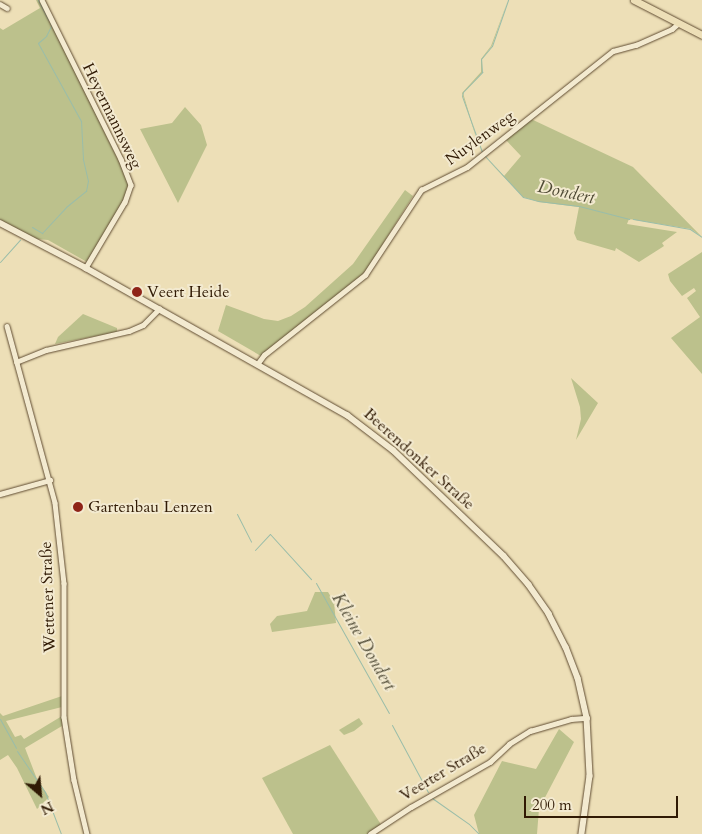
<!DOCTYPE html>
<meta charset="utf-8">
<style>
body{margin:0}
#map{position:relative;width:702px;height:834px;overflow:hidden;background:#eddfb7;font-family:Cardo,serif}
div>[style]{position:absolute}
.green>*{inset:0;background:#bcc18c}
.stream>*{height:1px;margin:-0.5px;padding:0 0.5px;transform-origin:0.5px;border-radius:0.5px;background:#9abda9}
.roads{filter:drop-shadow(0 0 1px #5f4b31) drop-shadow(0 0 1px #5f4b31)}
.minor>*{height:4.5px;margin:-2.25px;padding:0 2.25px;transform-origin:2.25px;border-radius:2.25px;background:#f3ead0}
.tertiary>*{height:5.5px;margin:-2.75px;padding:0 2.75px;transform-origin:2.75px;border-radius:2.75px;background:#f3ead0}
.primary>*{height:7px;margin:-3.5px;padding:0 3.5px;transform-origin:3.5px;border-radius:3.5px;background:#eddfb7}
.dots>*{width:14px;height:14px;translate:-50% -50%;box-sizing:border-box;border:2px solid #f3ead0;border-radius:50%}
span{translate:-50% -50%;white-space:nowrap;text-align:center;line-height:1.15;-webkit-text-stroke:4px #f3ead0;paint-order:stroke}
.street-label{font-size:16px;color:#301a04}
.poi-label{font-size:16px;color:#301a04}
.left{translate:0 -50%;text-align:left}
.water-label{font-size:18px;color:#504b36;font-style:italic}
.north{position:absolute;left:15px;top:769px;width:50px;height:50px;-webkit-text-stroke:4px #f3ead0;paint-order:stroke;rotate:153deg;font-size:14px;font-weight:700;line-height:20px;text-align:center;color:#301a04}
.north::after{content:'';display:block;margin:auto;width:18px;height:22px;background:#301a04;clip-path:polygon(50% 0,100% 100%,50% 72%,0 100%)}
.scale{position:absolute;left:524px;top:796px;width:154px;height:22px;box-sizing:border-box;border:2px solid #301a04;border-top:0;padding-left:6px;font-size:15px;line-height:18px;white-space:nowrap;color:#301a04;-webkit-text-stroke:4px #f3ead0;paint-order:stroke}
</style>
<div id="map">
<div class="green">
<div style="clip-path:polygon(36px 0,40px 0,128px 180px,128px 186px,124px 201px,87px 262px,48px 240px,26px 238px,0 225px,0 28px,3px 30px,40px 8px)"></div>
<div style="clip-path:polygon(508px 0,492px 46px,482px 59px,482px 73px,463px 93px,481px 153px,462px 93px,481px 72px,481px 59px,491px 46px)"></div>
<div style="clip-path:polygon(185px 107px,201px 125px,207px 145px,178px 203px,140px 129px,172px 123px)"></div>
<div style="clip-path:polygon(531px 119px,633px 167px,702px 237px,691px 229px,629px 219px,627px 224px,677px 232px,662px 243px,664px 246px,661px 248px,639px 262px,616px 248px,615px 251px,577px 240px,574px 233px,579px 207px,539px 202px,523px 197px,484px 156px,504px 176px,521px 156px,505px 139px)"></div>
<div style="clip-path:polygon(405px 190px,413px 196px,364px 274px,261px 356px,218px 331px,226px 305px,264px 319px,278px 321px,291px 316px,305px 307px,353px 264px)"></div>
<div style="clip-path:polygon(702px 252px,702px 374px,671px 338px,700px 317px,687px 298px,696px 291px,694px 288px,682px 296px,670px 281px,668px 274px)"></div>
<div style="clip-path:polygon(83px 314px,117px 328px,117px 332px,55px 344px,58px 337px)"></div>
<div style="clip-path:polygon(571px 378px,598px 403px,576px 440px,581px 419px,580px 407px)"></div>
<div style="clip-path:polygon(315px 592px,328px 592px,334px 602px,336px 623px,272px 632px,270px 624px,277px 616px,307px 611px)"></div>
<div style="clip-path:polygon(62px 696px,62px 707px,6px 721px,15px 737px,21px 735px,24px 739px,62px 716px,62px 726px,25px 748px,37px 779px,49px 797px,37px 809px,17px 768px,8px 755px,0 760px,0 713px,3px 716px)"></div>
<div style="clip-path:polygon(359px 718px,363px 724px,354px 731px,344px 735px,339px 730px)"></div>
<div style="clip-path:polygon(559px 729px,574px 742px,539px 809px,537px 834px,479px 834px,474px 815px,502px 761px,536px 769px)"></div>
<div style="clip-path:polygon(330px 745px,382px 826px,370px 834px,293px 834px,262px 778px)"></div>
</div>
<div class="stream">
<div style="left:38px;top:0;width:22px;rotate:63deg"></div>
<div style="left:482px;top:152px;width:59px;rotate:-109.7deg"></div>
<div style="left:462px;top:96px;width:4px;rotate:-76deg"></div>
<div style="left:463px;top:92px;width:28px;rotate:-46deg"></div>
<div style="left:482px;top:72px;width:13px;rotate:-94deg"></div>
<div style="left:481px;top:59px;width:17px;rotate:-50deg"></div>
<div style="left:492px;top:46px;width:49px;rotate:-70.8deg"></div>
<div style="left:485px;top:156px;width:56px;rotate:47.2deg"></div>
<div style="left:523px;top:197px;width:16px;rotate:15deg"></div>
<div style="left:538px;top:201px;width:41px;rotate:7deg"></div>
<div style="left:579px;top:206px;width:52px;rotate:14.6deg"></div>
<div style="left:633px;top:219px;width:58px;rotate:10deg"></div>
<div style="left:690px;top:229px;width:14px;rotate:34deg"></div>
<div style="left:32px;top:227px;width:12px;rotate:31deg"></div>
<div style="left:42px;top:233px;width:35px;rotate:-47deg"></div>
<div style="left:66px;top:207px;width:26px;rotate:-39deg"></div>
<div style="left:86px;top:191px;width:10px;rotate:-79deg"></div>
<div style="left:88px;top:181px;width:23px;rotate:-103deg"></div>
<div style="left:83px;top:159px;width:38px;rotate:-93deg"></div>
<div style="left:81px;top:121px;width:89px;rotate:-118.9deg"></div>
<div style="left:38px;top:43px;width:11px;rotate:-41deg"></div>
<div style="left:46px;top:36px;width:11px;rotate:-63deg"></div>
<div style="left:51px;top:26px;width:4px;rotate:-104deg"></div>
<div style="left:0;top:262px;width:30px;rotate:-48deg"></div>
<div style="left:237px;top:514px;width:31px;rotate:63deg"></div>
<div style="left:255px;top:550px;width:22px;rotate:-47deg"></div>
<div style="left:270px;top:534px;width:61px;rotate:47.7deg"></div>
<div style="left:316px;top:583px;width:149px;rotate:60.7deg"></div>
<div style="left:0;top:719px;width:33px;rotate:61deg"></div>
<div style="left:392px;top:725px;width:76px;rotate:61.8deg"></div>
<div style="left:17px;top:751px;width:50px;rotate:55.7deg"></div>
<div style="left:45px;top:792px;width:45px;rotate:69.1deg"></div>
<div style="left:432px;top:798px;width:45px;rotate:35.1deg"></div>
<div style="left:469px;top:824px;width:14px;rotate:45deg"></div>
</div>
<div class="roads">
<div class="minor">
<div style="left:42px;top:0;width:178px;rotate:63.6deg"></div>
<div style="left:121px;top:159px;width:28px;rotate:69deg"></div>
<div style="left:131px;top:185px;width:18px;rotate:109deg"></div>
<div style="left:125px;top:202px;width:77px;rotate:120.6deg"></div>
<div style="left:0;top:4px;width:8px;rotate:30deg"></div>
<div style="left:7px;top:326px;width:183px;rotate:74.8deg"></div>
<div style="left:55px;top:503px;width:81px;rotate:83.6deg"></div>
<div style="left:64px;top:583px;width:134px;rotate:90deg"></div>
<div style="left:64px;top:717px;width:64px;rotate:81deg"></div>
<div style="left:74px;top:780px;width:56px;rotate:76.5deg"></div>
<div style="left:16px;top:362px;width:32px;rotate:-22deg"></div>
<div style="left:46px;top:350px;width:85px;rotate:-12.9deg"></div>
<div style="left:129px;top:331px;width:15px;rotate:-23deg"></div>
<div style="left:143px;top:325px;width:23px;rotate:-45deg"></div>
<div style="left:258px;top:363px;width:10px;rotate:-53deg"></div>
<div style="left:264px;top:355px;width:129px;rotate:-38.4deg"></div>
<div style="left:365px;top:275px;width:102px;rotate:-56.6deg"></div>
<div style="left:421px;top:190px;width:51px;rotate:-26.6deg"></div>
<div style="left:467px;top:167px;width:186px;rotate:-38.5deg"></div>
<div style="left:613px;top:51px;width:24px;rotate:-15deg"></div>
<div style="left:636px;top:45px;width:39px;rotate:-24deg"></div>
<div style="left:672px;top:29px;width:9px;rotate:-41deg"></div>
<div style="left:0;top:494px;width:52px;rotate:-15.6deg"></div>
<div style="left:370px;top:834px;width:49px;rotate:-33.4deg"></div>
<div style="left:411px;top:807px;width:91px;rotate:-29.7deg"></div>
<div style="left:490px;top:762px;width:26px;rotate:-43deg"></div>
<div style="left:509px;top:744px;width:25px;rotate:-32deg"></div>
<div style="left:530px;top:731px;width:43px;rotate:-16.3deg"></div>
<div style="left:571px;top:719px;width:16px;rotate:-4deg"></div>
</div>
<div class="tertiary">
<div style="left:0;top:223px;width:97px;rotate:27.6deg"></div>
<div style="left:86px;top:268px;width:300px;rotate:29.4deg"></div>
<div style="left:347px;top:415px;width:58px;rotate:37.3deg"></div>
<div style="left:393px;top:450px;width:153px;rotate:43.7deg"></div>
<div style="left:504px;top:556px;width:38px;rotate:49deg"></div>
<div style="left:529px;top:585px;width:35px;rotate:55deg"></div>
<div style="left:549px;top:614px;width:37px;rotate:63deg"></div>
<div style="left:566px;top:647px;width:33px;rotate:69deg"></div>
<div style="left:578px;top:678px;width:41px;rotate:77.3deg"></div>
<div style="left:587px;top:718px;width:58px;rotate:87deg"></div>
<div style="left:590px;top:776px;width:59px;rotate:97.9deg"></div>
</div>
<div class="primary">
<div style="left:634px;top:0;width:76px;rotate:27.2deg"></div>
</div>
</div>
<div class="dots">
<div style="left:137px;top:292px;background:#8f2418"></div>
<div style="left:78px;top:507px;background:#8f2418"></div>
</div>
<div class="street-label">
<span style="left:112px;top:116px;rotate:64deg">Heyermannsweg</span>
<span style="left:480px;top:138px;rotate:-36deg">Nuylenweg</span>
<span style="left:419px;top:459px;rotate:42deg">Beerendonker Straße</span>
<span style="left:48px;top:597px;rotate:-92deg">Wettener Straße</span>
<span style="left:443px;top:772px;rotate:-31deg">Veerter Straße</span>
</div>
<div class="poi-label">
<span class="left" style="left:147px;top:292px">Veert Heide</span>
<span class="left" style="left:88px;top:507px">Gartenbau Lenzen</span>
</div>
<div class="water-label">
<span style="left:566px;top:193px;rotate:12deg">Dondert</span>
<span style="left:363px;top:642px;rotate:60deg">Kleine Dondert</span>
</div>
<div class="north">N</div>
<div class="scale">200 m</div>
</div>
